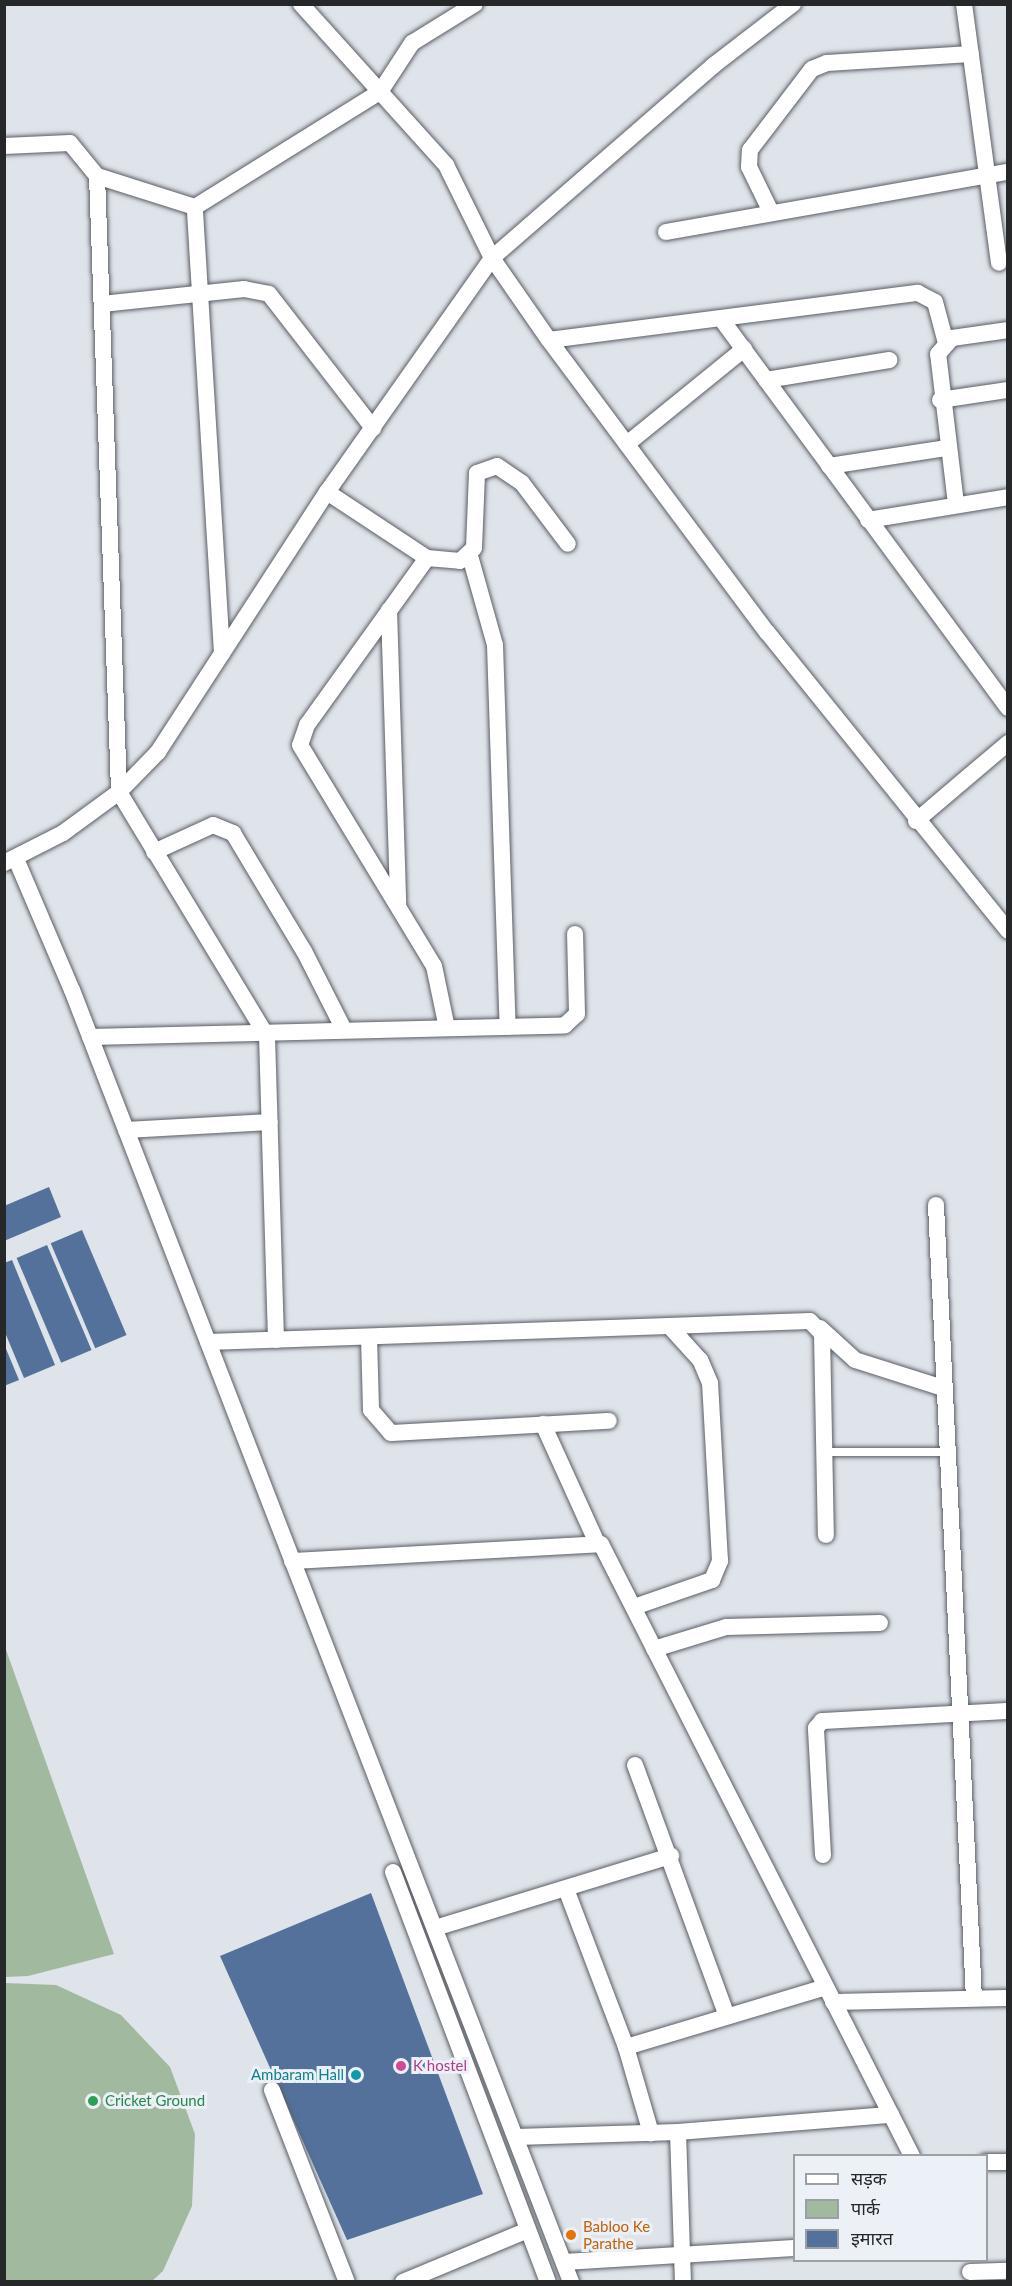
<!DOCTYPE html>
<meta charset="utf-8">
<style>
body{margin:0}
#map{position:relative;width:1012px;height:2286px;overflow:hidden;background:#dfe3ea;font-family:Lato,"Noto Sans Devanagari",sans-serif}
div>[style]{position:absolute}
.green>*{inset:0;background:#a1b99f}
.building>*{inset:0;background:#54719b;transform-origin:0 0}
.roads{filter:drop-shadow(0 0 2px #5a5e64) drop-shadow(0 0 2px #5a5e64)}
.service>*{height:8px;margin:-4px;padding:0 4px;transform-origin:4px;border-radius:4px;background:#fff}
.minor>*{height:16px;margin:-8px;padding:0 8px;transform-origin:8px;border-radius:8px;background:#fff}
.dots>*{width:16px;height:16px;translate:-50% -50%;box-sizing:border-box;border:3px solid #ecf1f7;border-radius:50%}
span{translate:-50% -50%;white-space:nowrap;text-align:center;line-height:1.15;-webkit-text-stroke:6px #ecf1f7;paint-order:stroke}
.hotel-label{font-size:15px;color:#b23c85}
.left{translate:0 -50%;text-align:left}
.culture-label{font-size:15px;color:#0d838f}
.right{translate:-100% -50%;text-align:right}
.leisure-label{font-size:15px;color:#27864d}
.food-label{font-size:15px;color:#c56008}
.frame{position:absolute;inset:0;border:6px solid #252729;pointer-events:none}
.legend{position:absolute;left:793px;top:2154px;width:195px;height:108px;box-sizing:border-box;background:#ecf1f7;border:2px solid #9ca0a5;margin:0;padding:8px 10px;list-style:none;font-size:18px;color:#252729}
.legend li{display:flex;align-items:center;gap:12px;height:30px}
.legend b{width:30px;border:2px solid #9ca0a5}
</style>
<div id="map">
<div class="green">
<div style="clip-path:polygon(4px 1644px,114px 1954px,28px 1976px,5px 1977px)"></div>
<div style="clip-path:polygon(5px 1983px,56px 1985px,121px 2015px,170px 2067px,195px 2134px,192px 2206px,163px 2271px,152px 2281px,5px 2281px)"></div>
</div>
<div class="building">
<div style="clip-path:polygon(49px 1187px,61px 1217px,4px 1241px,4px 1206px)"></div>
<div style="left:82px;top:1230px;width:114px;height:34px;rotate:67deg"></div>
<div style="left:47px;top:1245px;width:114px;height:33px;rotate:67deg"></div>
<div style="clip-path:polygon(12px 1260px,55px 1365px,24px 1378px,4px 1330px,4px 1263px)"></div>
<div style="clip-path:polygon(4px 1344px,19px 1380px,4px 1386px)"></div>
<div style="clip-path:polygon(371px 1893px,483px 2194px,347px 2240px,220px 1956px)"></div>
</div>
<div class="roads">
<div class="service">
<div style="left:825px;top:1452px;width:121px"></div>
</div>
<div class="minor">
<div style="left:301px;top:4px;width:217px;rotate:48deg"></div>
<div style="left:446px;top:165px;width:104px;rotate:63.7deg"></div>
<div style="left:492px;top:258px;width:100px;rotate:55.2deg"></div>
<div style="left:549px;top:340px;width:364px;rotate:53.3deg"></div>
<div style="left:767px;top:632px;width:384px;rotate:51.1deg"></div>
<div style="left:964px;top:4px;width:261px;rotate:82.3deg"></div>
<div style="left:4px;top:146px;width:66px;rotate:-2.6deg"></div>
<div style="left:70px;top:143px;width:43px;rotate:50.7deg"></div>
<div style="left:97px;top:176px;width:103px;rotate:17.6deg"></div>
<div style="left:97px;top:176px;width:616px;rotate:87.95deg"></div>
<div style="left:119px;top:792px;width:285px;rotate:58.8deg"></div>
<div style="left:267px;top:1036px;width:304px;rotate:88.3deg"></div>
<div style="left:770px;top:210px;width:48px;rotate:-116deg"></div>
<div style="left:749px;top:167px;width:17px;rotate:-87deg"></div>
<div style="left:750px;top:150px;width:102px;rotate:-52.6deg"></div>
<div style="left:812px;top:69px;width:16px;rotate:-22deg"></div>
<div style="left:827px;top:63px;width:144px;rotate:-3.6deg"></div>
<div style="left:666px;top:232px;width:347px;rotate:-10deg"></div>
<div style="left:102px;top:304px;width:143px;rotate:-6deg"></div>
<div style="left:244px;top:289px;width:25px;rotate:11deg"></div>
<div style="left:269px;top:294px;width:170px;rotate:52.2deg"></div>
<div style="left:722px;top:320px;width:482px;rotate:53.6deg"></div>
<div style="left:549px;top:340px;width:372px;rotate:-7.3deg"></div>
<div style="left:918px;top:293px;width:19px;rotate:28deg"></div>
<div style="left:935px;top:302px;width:42px;rotate:75deg"></div>
<div style="left:766px;top:380px;width:125px;rotate:-9.2deg"></div>
<div style="left:940px;top:400px;width:69px;rotate:-8.4deg"></div>
<div style="left:627px;top:444px;width:151px;rotate:-39.1deg"></div>
<div style="left:829px;top:466px;width:118px;rotate:-8.7deg"></div>
<div style="left:327px;top:492px;width:120px;rotate:33.4deg"></div>
<div style="left:427px;top:558px;width:33px;rotate:5deg"></div>
<div style="left:460px;top:561px;width:19px;rotate:-43deg"></div>
<div style="left:474px;top:548px;width:75px;rotate:-87.7deg"></div>
<div style="left:477px;top:473px;width:21px;rotate:-19deg"></div>
<div style="left:497px;top:466px;width:30px;rotate:34deg"></div>
<div style="left:522px;top:483px;width:76px;rotate:53deg"></div>
<div style="left:956px;top:504px;width:151px;rotate:-96.8deg"></div>
<div style="left:938px;top:354px;width:21px;rotate:-49deg"></div>
<div style="left:952px;top:338px;width:57px;rotate:-8.1deg"></div>
<div style="left:868px;top:520px;width:142px;rotate:-9.3deg"></div>
<div style="left:470px;top:556px;width:92px;rotate:74.3deg"></div>
<div style="left:495px;top:645px;width:382px;rotate:88.1deg"></div>
<div style="left:427px;top:558px;width:206px;rotate:125.7deg"></div>
<div style="left:307px;top:725px;width:21px;rotate:109deg"></div>
<div style="left:300px;top:745px;width:258px;rotate:58.8deg"></div>
<div style="left:434px;top:966px;width:63px;rotate:78.2deg"></div>
<div style="left:389px;top:610px;width:293px;rotate:88.2deg"></div>
<div style="left:222px;top:653px;width:447px;rotate:-93.5deg"></div>
<div style="left:195px;top:207px;width:218px;rotate:-31.9deg"></div>
<div style="left:380px;top:92px;width:59px;rotate:-56.9deg"></div>
<div style="left:412px;top:43px;width:74px;rotate:-31.8deg"></div>
<div style="left:916px;top:821px;width:121px;rotate:-40.3deg"></div>
<div style="left:154px;top:852px;width:65px;rotate:-24.6deg"></div>
<div style="left:213px;top:825px;width:22px;rotate:22deg"></div>
<div style="left:233px;top:833px;width:138px;rotate:59deg"></div>
<div style="left:304px;top:951px;width:86px;rotate:63.1deg"></div>
<div style="left:16px;top:859px;width:142px;rotate:66.9deg"></div>
<div style="left:72px;top:990px;width:1385px;rotate:68.88deg"></div>
<div style="left:4px;top:863px;width:66px;rotate:-27deg"></div>
<div style="left:63px;top:833px;width:69px;rotate:-36.2deg"></div>
<div style="left:119px;top:792px;width:56px;rotate:-45.7deg"></div>
<div style="left:158px;top:752px;width:310px;rotate:-57deg"></div>
<div style="left:327px;top:492px;width:286px;rotate:-54.8deg"></div>
<div style="left:492px;top:258px;width:294px;rotate:-41deg"></div>
<div style="left:714px;top:65px;width:100px;rotate:-37.7deg"></div>
<div style="left:90px;top:1037px;width:475px;rotate:-1.4deg"></div>
<div style="left:565px;top:1025px;width:16px;rotate:-43deg"></div>
<div style="left:577px;top:1014px;width:80px;rotate:-91.4deg"></div>
<div style="left:126px;top:1130px;width:144px;rotate:-3.2deg"></div>
<div style="left:936px;top:1205px;width:794px;rotate:87.26deg"></div>
<div style="left:820px;top:1328px;width:47px;rotate:42.4deg"></div>
<div style="left:855px;top:1360px;width:92px;rotate:17.7deg"></div>
<div style="left:369px;top:1337px;width:73px;rotate:88.4deg"></div>
<div style="left:371px;top:1410px;width:30px;rotate:49deg"></div>
<div style="left:391px;top:1433px;width:218px;rotate:-3.2deg"></div>
<div style="left:208px;top:1342px;width:602px;rotate:-2deg"></div>
<div style="left:810px;top:1321px;width:18px;rotate:47deg"></div>
<div style="left:822px;top:1334px;width:201px;rotate:88.9deg"></div>
<div style="left:543px;top:1424px;width:128px;rotate:65.6deg"></div>
<div style="left:292px;top:1561px;width:309px;rotate:-3.1deg"></div>
<div style="left:601px;top:1544px;width:686px;rotate:63.06deg"></div>
<div style="left:634px;top:1607px;width:83px;rotate:-19.1deg"></div>
<div style="left:712px;top:1580px;width:21px;rotate:-67deg"></div>
<div style="left:720px;top:1561px;width:178px;rotate:-93.2deg"></div>
<div style="left:710px;top:1383px;width:25px;rotate:-113deg"></div>
<div style="left:700px;top:1360px;width:43px;rotate:-132.2deg"></div>
<div style="left:654px;top:1649px;width:75px;rotate:-17deg"></div>
<div style="left:726px;top:1627px;width:154px;rotate:-1.5deg"></div>
<div style="left:635px;top:1765px;width:265px;rotate:69.9deg"></div>
<div style="left:823px;top:1855px;width:127px;rotate:-93.2deg"></div>
<div style="left:816px;top:1728px;width:9px;rotate:-49deg"></div>
<div style="left:822px;top:1721px;width:186px;rotate:-3.1deg"></div>
<div style="left:393px;top:1872px;width:438px;rotate:69.3deg"></div>
<div style="left:566px;top:1889px;width:169px;rotate:69.2deg"></div>
<div style="left:626px;top:2047px;width:90px;rotate:73.8deg"></div>
<div style="left:435px;top:1928px;width:247px;rotate:-17deg"></div>
<div style="left:833px;top:2002px;width:175px;rotate:-1.3deg"></div>
<div style="left:626px;top:2047px;width:206px;rotate:-16.7deg"></div>
<div style="left:272px;top:2090px;width:206px;rotate:68.7deg"></div>
<div style="left:678px;top:2132px;width:150px;rotate:88.1deg"></div>
<div style="left:516px;top:2137px;width:162px;rotate:-1.8deg"></div>
<div style="left:678px;top:2132px;width:214px;rotate:-4.6deg"></div>
<div style="left:986px;top:2162px;width:22px"></div>
<div style="left:564px;top:2262px;width:230px;rotate:-3.5deg"></div>
<div style="left:970px;top:2272px;width:38px;rotate:-2deg"></div>
<div style="left:403px;top:2282px;width:135px;rotate:-22.6deg"></div>
</div>
</div>
<div class="dots">
<div style="left:401px;top:2066px;background:#d1479c"></div>
<div style="left:356px;top:2075px;background:#0f9aa8"></div>
<div style="left:93px;top:2101px;background:#2e9e5b"></div>
<div style="left:571px;top:2235px;background:#e8710a"></div>
</div>
<div class="hotel-label">
<span class="left" style="left:413px;top:2066px">K hostel</span>
</div>
<div class="culture-label">
<span class="right" style="left:344px;top:2075px">Ambaram Hall</span>
</div>
<div class="leisure-label">
<span class="left" style="left:105px;top:2101px">Cricket Ground</span>
</div>
<div class="food-label">
<span class="left" style="left:583px;top:2235px">Babloo Ke<br>Parathe</span>
</div>
<div class="frame"></div>
<ul class="legend">
<li><b style="height:8px;background:#fff"></b>सड़क</li>
<li><b style="height:16px;background:#a1b99f"></b>पार्क</li>
<li><b style="height:16px;background:#54719b"></b>इमारत</li>
</ul>
</div>
